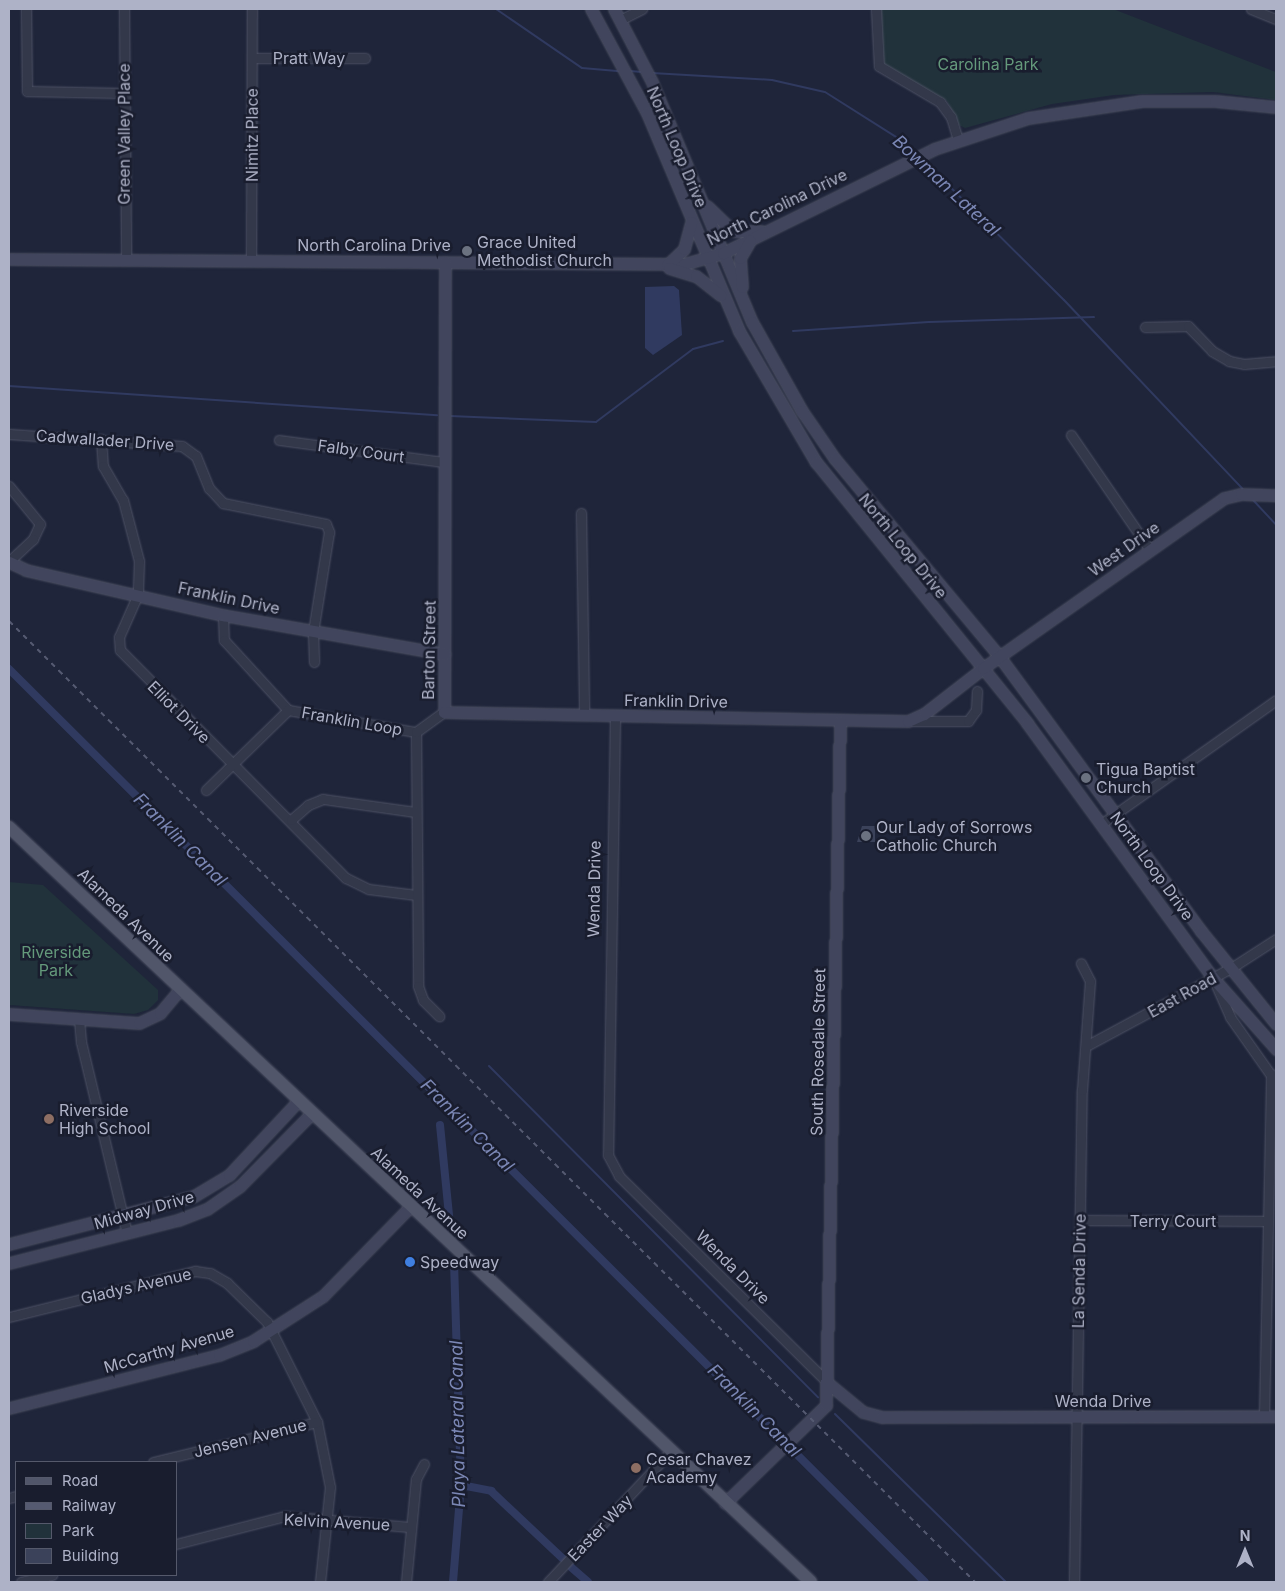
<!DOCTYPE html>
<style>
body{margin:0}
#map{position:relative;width:1285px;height:1591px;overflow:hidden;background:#1f253a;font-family:Inter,sans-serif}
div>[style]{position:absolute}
.green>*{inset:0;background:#21323b}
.water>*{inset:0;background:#303a60}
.stream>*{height:2px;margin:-1px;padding:0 1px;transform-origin:1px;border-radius:1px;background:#303a60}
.canal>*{height:8px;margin:-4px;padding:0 4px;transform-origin:4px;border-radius:4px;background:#303a60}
.building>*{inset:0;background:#3b425a}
.roads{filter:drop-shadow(0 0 1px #4e5265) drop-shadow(0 0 1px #4e5265)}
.street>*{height:9px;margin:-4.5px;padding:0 4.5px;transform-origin:4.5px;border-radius:4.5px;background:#33384a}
.secondary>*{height:11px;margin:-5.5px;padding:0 5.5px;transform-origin:5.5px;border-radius:5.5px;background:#41455d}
.primary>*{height:12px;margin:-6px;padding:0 6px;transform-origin:6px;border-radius:6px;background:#51566a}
.rail>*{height:2px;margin-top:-1px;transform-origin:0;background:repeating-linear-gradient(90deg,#555a71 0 5px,transparent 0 10px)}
.dots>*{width:14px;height:14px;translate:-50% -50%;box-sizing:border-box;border:2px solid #191d2e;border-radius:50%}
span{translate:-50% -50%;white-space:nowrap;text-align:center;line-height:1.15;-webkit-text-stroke:5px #191d2e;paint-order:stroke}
.street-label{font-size:16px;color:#aeb2c7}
.park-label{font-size:16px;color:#64997b}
.poi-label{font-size:16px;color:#aeb2c7}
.left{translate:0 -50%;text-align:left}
.water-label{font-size:18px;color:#7b87b5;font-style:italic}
.frame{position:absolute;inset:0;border:10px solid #aeb2c7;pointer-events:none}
.legend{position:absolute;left:15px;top:1461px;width:162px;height:115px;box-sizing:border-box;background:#191d2e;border:1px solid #55596b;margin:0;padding:6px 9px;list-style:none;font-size:15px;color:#aeb2c7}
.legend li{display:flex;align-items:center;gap:10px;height:25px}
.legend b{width:25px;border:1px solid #55596b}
.north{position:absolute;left:1220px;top:1526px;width:50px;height:50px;-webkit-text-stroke:4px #191d2e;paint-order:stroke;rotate:0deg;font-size:14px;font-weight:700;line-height:20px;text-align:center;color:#aeb2c7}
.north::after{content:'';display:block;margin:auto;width:18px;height:22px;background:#aeb2c7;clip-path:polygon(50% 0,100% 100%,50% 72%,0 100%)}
</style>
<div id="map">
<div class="green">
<div style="clip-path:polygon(881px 9px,1113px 9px,1276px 72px,1276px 100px,1213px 92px,1114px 95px,1052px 104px,965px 128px,959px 125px,947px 101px,882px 66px)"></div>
<div style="clip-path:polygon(9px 882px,43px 885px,158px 990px,158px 1000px,148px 1010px,134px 1014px,9px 1005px)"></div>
</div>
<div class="water">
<div style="clip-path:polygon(674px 286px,679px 290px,682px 335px,653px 355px,645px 348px,645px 287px)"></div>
</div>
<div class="stream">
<div style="left:496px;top:9px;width:104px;rotate:34.5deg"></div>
<div style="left:582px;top:68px;width:38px;rotate:5deg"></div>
<div style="left:630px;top:71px;width:12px;rotate:5deg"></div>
<div style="left:652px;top:73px;width:120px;rotate:3.3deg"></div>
<div style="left:772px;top:80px;width:54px;rotate:12.8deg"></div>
<div style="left:825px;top:92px;width:90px;rotate:32.3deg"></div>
<div style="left:901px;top:140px;width:18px;rotate:41deg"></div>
<div style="left:922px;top:159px;width:200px;rotate:44.8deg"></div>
<div style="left:1064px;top:300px;width:260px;rotate:46.6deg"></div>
<div style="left:793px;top:331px;width:136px;rotate:-3.8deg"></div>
<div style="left:929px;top:322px;width:165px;rotate:-1.7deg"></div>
<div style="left:9px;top:386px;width:429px;rotate:3.9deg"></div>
<div style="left:450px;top:416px;width:146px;rotate:2.4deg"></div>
<div style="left:596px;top:422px;width:121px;rotate:-37deg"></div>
<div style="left:693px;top:349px;width:31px;rotate:-15deg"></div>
<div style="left:1253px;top:500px;width:34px;rotate:47deg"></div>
<div style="left:489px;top:1066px;width:467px;rotate:45.2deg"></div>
<div style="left:835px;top:1414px;width:240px;rotate:44.5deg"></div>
</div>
<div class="canal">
<div style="left:9px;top:669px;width:1293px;rotate:44.91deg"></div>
<div style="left:440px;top:1125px;width:101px;rotate:84.3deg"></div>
<div style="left:461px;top:1485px;width:31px;rotate:11deg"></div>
<div style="left:491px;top:1491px;width:98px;rotate:43.3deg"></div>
<div style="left:572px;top:1568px;width:21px;rotate:41deg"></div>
<div style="left:453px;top:1582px;width:97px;rotate:-85.3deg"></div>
<div style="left:461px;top:1485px;width:219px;rotate:-91.8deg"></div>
</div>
<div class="building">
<div style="clip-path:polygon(862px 826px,875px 826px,875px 842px,857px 842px)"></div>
</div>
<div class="roads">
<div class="street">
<div style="left:26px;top:9px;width:82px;rotate:89.3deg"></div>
<div style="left:27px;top:91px;width:96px;rotate:1.2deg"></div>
<div style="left:124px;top:9px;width:250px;rotate:89.5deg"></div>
<div style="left:876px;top:9px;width:57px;rotate:87deg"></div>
<div style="left:879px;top:66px;width:71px;rotate:30.5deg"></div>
<div style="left:940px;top:102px;width:19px;rotate:54deg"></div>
<div style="left:951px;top:117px;width:24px;rotate:73deg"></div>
<div style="left:1251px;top:9px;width:27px;rotate:22deg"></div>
<div style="left:620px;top:20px;width:25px;rotate:-27deg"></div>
<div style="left:252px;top:58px;width:113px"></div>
<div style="left:251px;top:260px;width:251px;rotate:-89.8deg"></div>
<div style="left:1145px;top:327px;width:43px;rotate:-1.3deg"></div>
<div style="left:1188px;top:326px;width:35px;rotate:46deg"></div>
<div style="left:1212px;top:351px;width:20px;rotate:30deg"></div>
<div style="left:1229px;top:361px;width:15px;rotate:11deg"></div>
<div style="left:1244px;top:364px;width:32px;rotate:-5deg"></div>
<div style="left:9px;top:434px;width:173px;rotate:4deg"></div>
<div style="left:182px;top:446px;width:17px;rotate:36deg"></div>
<div style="left:196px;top:456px;width:35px;rotate:68deg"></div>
<div style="left:209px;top:488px;width:21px;rotate:47deg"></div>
<div style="left:223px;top:503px;width:105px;rotate:11.5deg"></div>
<div style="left:326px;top:524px;width:9px;rotate:69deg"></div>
<div style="left:329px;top:532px;width:101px;rotate:99.1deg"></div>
<div style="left:313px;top:632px;width:30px;rotate:88deg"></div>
<div style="left:1071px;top:435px;width:140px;rotate:55.5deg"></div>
<div style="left:101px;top:439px;width:27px;rotate:86deg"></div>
<div style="left:103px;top:466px;width:39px;rotate:60deg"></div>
<div style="left:123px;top:500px;width:63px;rotate:75.3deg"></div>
<div style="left:139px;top:561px;width:33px;rotate:92deg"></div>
<div style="left:138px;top:594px;width:47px;rotate:113.8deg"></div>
<div style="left:119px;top:637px;width:13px;rotate:86deg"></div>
<div style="left:120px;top:650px;width:321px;rotate:45.3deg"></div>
<div style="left:346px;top:878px;width:25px;rotate:26deg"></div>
<div style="left:369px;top:889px;width:47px;rotate:7.3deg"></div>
<div style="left:279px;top:440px;width:165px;rotate:7.6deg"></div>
<div style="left:9px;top:486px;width:49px;rotate:50.8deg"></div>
<div style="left:40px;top:524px;width:17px;rotate:115deg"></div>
<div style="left:33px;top:539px;width:33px;rotate:137deg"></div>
<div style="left:581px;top:513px;width:202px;rotate:89.1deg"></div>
<div style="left:223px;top:615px;width:25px;rotate:88deg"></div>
<div style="left:224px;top:640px;width:95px;rotate:47.6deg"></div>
<div style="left:288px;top:710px;width:130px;rotate:9.8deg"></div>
<div style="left:615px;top:716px;width:439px;rotate:90.9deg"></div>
<div style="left:608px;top:1155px;width:24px;rotate:62deg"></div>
<div style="left:619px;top:1176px;width:294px;rotate:44.7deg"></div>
<div style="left:910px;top:721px;width:58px"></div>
<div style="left:968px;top:721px;width:14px;rotate:-54deg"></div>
<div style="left:976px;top:710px;width:19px;rotate:-87deg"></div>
<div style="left:416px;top:732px;width:254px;rotate:89.5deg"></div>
<div style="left:418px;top:986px;width:15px;rotate:70deg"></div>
<div style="left:423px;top:1000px;width:23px;rotate:45deg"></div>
<div style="left:416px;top:732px;width:34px;rotate:-36deg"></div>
<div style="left:206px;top:790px;width:115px;rotate:-44.3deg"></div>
<div style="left:291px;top:820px;width:23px;rotate:-41deg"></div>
<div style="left:308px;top:805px;width:16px;rotate:-22deg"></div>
<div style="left:323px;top:799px;width:94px;rotate:8deg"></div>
<div style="left:1101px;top:824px;width:214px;rotate:-35.3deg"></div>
<div style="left:1216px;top:985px;width:35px;rotate:66deg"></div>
<div style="left:1230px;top:1017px;width:75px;rotate:54.8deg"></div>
<div style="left:79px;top:1019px;width:23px;rotate:85deg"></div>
<div style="left:81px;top:1042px;width:196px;rotate:76.5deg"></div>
<div style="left:1086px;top:1046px;width:165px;rotate:-28.3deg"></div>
<div style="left:1231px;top:968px;width:54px;rotate:-32.8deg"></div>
<div style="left:1080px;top:1220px;width:187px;rotate:0.3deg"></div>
<div style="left:9px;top:1317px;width:192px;rotate:-13.9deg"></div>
<div style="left:195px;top:1271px;width:15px;rotate:8deg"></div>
<div style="left:210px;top:1273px;width:20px;rotate:30deg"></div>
<div style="left:227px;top:1283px;width:56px;rotate:44.3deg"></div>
<div style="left:267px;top:1322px;width:112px;rotate:63.4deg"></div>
<div style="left:317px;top:1422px;width:66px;rotate:78.7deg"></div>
<div style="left:330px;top:1487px;width:96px;rotate:96deg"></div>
<div style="left:1264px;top:1416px;width:342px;rotate:-88.8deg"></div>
<div style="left:153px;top:1462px;width:169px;rotate:-13.7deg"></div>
<div style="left:9px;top:1498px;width:7px;rotate:-16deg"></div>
<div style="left:176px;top:1544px;width:113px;rotate:-14.4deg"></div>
<div style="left:285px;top:1516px;width:125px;rotate:5deg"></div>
<div style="left:21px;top:1582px;width:32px;rotate:-13deg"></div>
<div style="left:406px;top:1582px;width:103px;rotate:-84.5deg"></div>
<div style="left:416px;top:1479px;width:17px;rotate:-62deg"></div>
<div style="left:548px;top:1582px;width:180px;rotate:-46.8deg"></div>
<div style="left:1074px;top:1582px;width:492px;rotate:-89.1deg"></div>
<div style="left:1082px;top:1090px;width:109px;rotate:-85.8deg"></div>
<div style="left:1090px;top:981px;width:20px;rotate:-117deg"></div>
</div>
<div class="secondary">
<div style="left:591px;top:9px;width:118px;rotate:61.7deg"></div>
<div style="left:647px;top:113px;width:237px;rotate:67.1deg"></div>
<div style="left:739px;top:331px;width:152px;rotate:59.6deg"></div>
<div style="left:816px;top:462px;width:336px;rotate:51deg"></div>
<div style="left:1027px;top:723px;width:316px;rotate:53.9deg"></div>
<div style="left:1213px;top:978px;width:95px;rotate:48.4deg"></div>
<div style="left:614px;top:9px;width:82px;rotate:62.5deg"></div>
<div style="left:652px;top:82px;width:260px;rotate:67.4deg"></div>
<div style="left:752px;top:322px;width:102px;rotate:60.7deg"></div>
<div style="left:802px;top:411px;width:58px;rotate:55.5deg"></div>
<div style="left:835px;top:459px;width:256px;rotate:50.2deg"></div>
<div style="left:999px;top:656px;width:341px;rotate:53.7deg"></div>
<div style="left:1201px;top:931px;width:119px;rotate:51.1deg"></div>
<div style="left:707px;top:206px;width:36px;rotate:44deg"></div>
<div style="left:733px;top:231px;width:28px"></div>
<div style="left:9px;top:259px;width:675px;rotate:0.42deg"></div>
<div style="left:684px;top:264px;width:41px;rotate:-15.8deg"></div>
<div style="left:723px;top:253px;width:235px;rotate:-26.2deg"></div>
<div style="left:934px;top:149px;width:99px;rotate:-18.3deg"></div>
<div style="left:1028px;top:118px;width:115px;rotate:-8.5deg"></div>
<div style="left:1142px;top:101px;width:73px"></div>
<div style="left:1215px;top:101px;width:61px;rotate:5.6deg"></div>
<div style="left:445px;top:262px;width:450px;rotate:90.1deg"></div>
<div style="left:444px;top:712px;width:464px;rotate:1.1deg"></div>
<div style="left:908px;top:721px;width:17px;rotate:-24deg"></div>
<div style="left:924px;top:714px;width:75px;rotate:-37.9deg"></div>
<div style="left:983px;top:668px;width:295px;rotate:-35.2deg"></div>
<div style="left:1224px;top:498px;width:17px;rotate:-13deg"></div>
<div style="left:1241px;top:494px;width:35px;rotate:2deg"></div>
<div style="left:667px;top:265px;width:23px;rotate:-43deg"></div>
<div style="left:684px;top:249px;width:28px;rotate:-75deg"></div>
<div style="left:669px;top:268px;width:28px;rotate:17deg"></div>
<div style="left:696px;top:276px;width:31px;rotate:38deg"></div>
<div style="left:742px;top:287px;width:29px;rotate:-94deg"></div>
<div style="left:740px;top:258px;width:20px;rotate:-60deg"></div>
<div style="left:9px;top:562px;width:19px;rotate:25deg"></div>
<div style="left:26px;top:570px;width:202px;rotate:12.9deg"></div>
<div style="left:223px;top:615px;width:225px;rotate:10deg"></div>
<div style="left:9px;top:1014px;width:130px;rotate:4deg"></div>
<div style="left:139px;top:1023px;width:23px;rotate:-25deg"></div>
<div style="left:160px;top:1013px;width:31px;rotate:-50deg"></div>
<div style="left:9px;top:1244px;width:191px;rotate:-14.5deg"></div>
<div style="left:194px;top:1196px;width:41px;rotate:-31deg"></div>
<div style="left:229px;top:1175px;width:101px;rotate:-47deg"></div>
<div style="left:9px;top:1263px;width:174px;rotate:-14.3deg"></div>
<div style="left:178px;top:1220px;width:31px;rotate:-21deg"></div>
<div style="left:207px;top:1209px;width:40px;rotate:-34.9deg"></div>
<div style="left:240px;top:1186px;width:103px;rotate:-45.4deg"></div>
<div style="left:829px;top:1384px;width:44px;rotate:39.5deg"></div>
<div style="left:863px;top:1412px;width:20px;rotate:15deg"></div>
<div style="left:882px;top:1417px;width:394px;rotate:-0.1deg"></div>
<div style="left:9px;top:1408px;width:217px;rotate:-14.2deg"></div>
<div style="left:219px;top:1355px;width:37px;rotate:-22deg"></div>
<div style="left:253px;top:1341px;width:83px;rotate:-32.7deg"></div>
<div style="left:323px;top:1296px;width:124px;rotate:-45.7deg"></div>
<div style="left:725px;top:1503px;width:141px;rotate:-44.1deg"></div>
<div style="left:826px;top:1405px;width:684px;rotate:-88.83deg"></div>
</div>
<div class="primary">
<div style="left:9px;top:827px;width:1101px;rotate:43.27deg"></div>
</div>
</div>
<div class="rail">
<div style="left:9px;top:621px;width:1363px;rotate:44.85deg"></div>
</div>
<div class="dots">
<div style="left:467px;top:251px;background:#6b7280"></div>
<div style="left:1086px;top:778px;background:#6b7280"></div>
<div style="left:866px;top:836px;background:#6b7280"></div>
<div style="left:49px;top:1119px;background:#8d6e63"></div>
<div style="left:410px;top:1262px;background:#3f7fe0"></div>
<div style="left:636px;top:1468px;background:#8d6e63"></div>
</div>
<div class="street-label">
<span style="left:309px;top:58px">Pratt Way</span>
<span style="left:124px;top:134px;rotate:-90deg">Green Valley Place</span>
<span style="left:252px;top:135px;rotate:-90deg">Nimitz Place</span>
<span style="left:677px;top:147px;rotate:67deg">North Loop Drive</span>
<span style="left:777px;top:207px;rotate:-26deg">North Carolina Drive</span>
<span style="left:374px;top:245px">North Carolina Drive</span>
<span style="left:105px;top:440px;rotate:4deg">Cadwallader Drive</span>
<span style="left:361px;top:451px;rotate:8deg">Falby Court</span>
<span style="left:903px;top:546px;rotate:51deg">North Loop Drive</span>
<span style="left:1124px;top:549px;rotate:-35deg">West Drive</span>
<span style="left:229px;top:598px;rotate:12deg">Franklin Drive</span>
<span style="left:429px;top:650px;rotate:-89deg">Barton Street</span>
<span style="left:676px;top:701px;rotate:1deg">Franklin Drive</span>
<span style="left:179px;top:712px;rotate:45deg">Elliot Drive</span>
<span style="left:352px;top:721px;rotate:10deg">Franklin Loop</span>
<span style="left:1152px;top:866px;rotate:54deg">North Loop Drive</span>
<span style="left:594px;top:889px;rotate:-89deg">Wenda Drive</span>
<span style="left:126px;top:915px;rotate:44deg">Alameda Avenue</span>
<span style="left:1182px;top:995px;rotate:-29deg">East Road</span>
<span style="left:818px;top:1052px;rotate:-89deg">South Rosedale Street</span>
<span style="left:420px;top:1193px;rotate:43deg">Alameda Avenue</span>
<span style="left:144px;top:1210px;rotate:-16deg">Midway Drive</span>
<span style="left:1173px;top:1221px">Terry Court</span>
<span style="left:733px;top:1267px;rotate:45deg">Wenda Drive</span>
<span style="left:1079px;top:1271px;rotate:-89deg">La Senda Drive</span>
<span style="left:136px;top:1286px;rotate:-13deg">Gladys Avenue</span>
<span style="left:169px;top:1349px;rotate:-16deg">McCarthy Avenue</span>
<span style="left:1103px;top:1401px">Wenda Drive</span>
<span style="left:250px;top:1438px;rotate:-14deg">Jensen Avenue</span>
<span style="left:337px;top:1522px;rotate:3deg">Kelvin Avenue</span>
<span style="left:600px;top:1528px;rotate:-46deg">Easter Way</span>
</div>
<div class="park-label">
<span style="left:988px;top:64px">Carolina Park</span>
<span style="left:56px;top:961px">Riverside<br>Park</span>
</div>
<div class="poi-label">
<span class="left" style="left:477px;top:251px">Grace United<br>Methodist Church</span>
<span class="left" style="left:1096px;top:778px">Tigua Baptist<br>Church</span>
<span class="left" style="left:876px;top:836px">Our Lady of Sorrows<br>Catholic Church</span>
<span class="left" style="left:59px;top:1119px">Riverside<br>High School</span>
<span class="left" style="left:420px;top:1262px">Speedway</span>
<span class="left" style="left:646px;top:1468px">Cesar Chavez<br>Academy</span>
</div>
<div class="water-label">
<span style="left:946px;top:186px;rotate:43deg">Bowman Lateral</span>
<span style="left:180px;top:840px;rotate:45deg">Franklin Canal</span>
<span style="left:467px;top:1126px;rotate:45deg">Franklin Canal</span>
<span style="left:754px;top:1411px;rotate:45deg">Franklin Canal</span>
<span style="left:458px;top:1424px;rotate:-91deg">Playa Lateral Canal</span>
</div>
<div class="frame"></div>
<ul class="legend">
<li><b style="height:6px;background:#51566a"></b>Road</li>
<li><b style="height:6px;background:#555a71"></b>Railway</li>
<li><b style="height:14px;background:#21323b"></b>Park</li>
<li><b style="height:14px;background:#3b425a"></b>Building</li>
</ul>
<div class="north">N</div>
</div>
